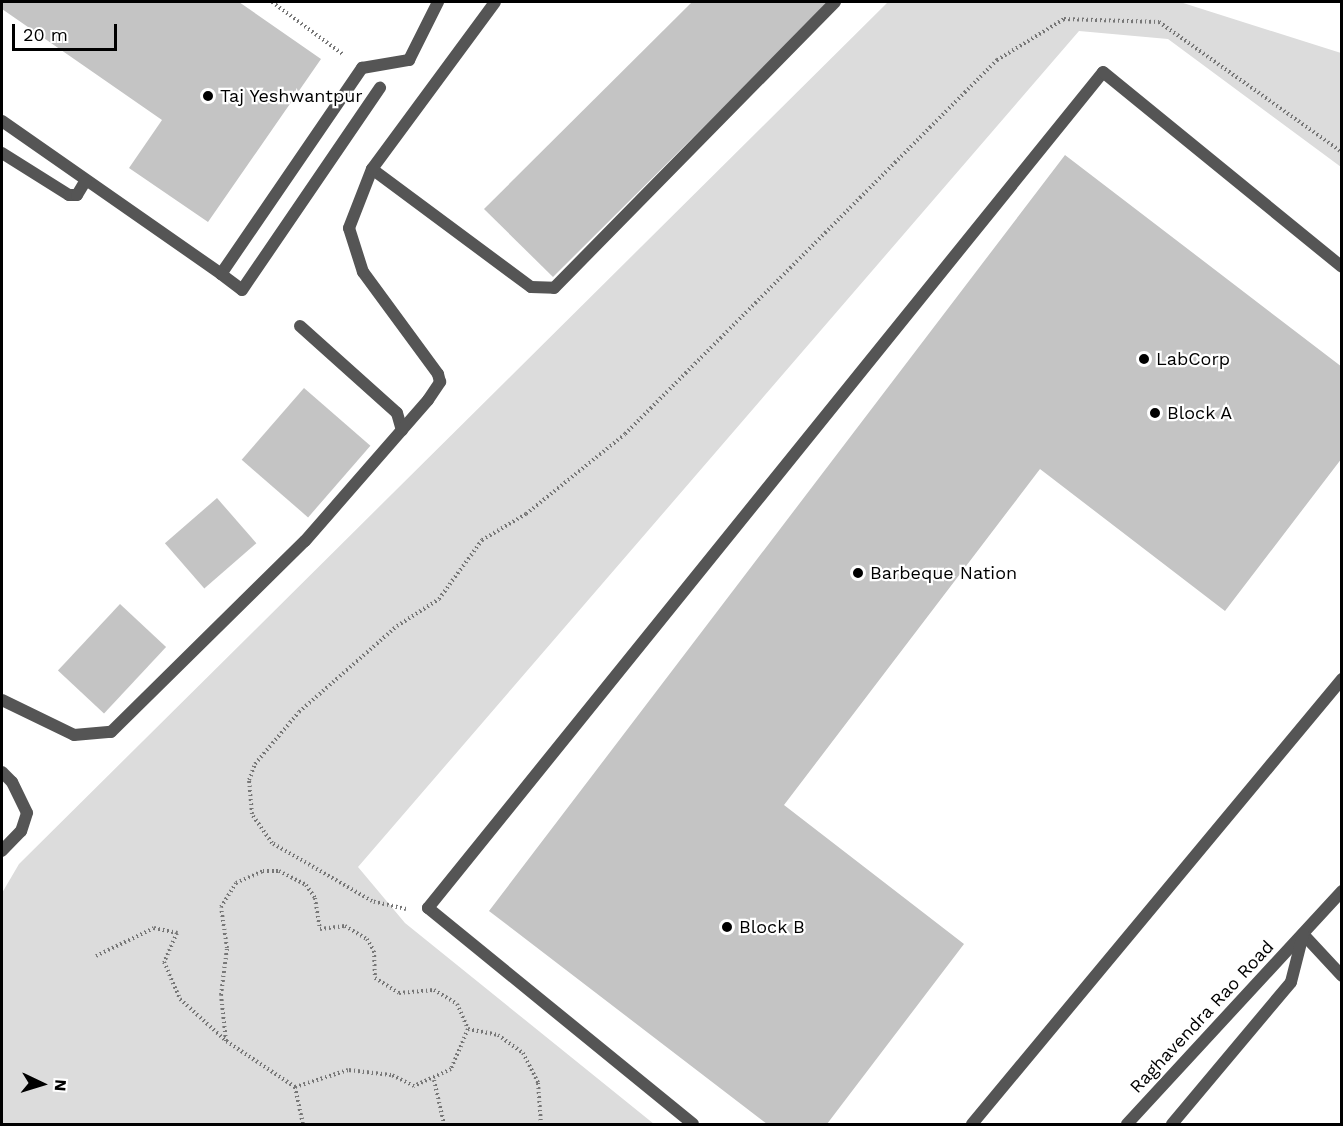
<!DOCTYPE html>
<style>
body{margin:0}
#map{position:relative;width:1343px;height:1126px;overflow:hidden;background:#fff;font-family:"Work Sans",sans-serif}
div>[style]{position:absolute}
.green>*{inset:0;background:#dcdcdc}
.building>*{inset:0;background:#c4c4c4;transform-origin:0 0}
.path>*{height:4px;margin-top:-2px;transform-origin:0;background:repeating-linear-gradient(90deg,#777 0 1.5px,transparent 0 4.5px)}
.service>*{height:12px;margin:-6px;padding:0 6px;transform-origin:6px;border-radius:6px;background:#555}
.minor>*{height:12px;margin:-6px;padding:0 6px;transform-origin:6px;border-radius:6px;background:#555}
.dots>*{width:16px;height:16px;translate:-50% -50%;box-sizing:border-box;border:3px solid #fff;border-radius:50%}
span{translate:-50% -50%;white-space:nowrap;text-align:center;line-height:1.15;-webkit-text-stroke:4.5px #fff;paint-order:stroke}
.poi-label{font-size:18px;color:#000}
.left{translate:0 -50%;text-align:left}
.street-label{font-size:18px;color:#000}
.frame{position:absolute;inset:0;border:3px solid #000;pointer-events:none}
.north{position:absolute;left:12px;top:1054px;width:60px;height:60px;-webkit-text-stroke:4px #fff;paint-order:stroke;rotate:94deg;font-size:16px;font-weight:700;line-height:24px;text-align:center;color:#000}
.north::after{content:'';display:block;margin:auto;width:21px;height:27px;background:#000;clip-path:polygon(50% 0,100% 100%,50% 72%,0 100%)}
.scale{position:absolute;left:12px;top:24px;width:105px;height:27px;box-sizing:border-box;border:3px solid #000;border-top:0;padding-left:8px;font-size:18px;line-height:21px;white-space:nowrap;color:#000;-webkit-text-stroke:4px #fff;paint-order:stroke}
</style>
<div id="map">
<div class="green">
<div style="clip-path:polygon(888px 2px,1180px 2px,1341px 53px,1341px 167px,1168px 39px,1079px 31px,358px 867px,405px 923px,654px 1124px,2px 1124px,2px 893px,19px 864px)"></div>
</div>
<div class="building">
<div style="clip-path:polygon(2px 2px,239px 2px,321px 59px,208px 222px,129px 168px,162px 120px,2px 9px)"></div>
<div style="clip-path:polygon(692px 2px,829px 2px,553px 277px,484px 209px)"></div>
<div style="clip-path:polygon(1065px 155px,1342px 367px,1342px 458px,1225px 611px,1040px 469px,784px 805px,964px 944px,827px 1124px,767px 1124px,489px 911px)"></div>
<div style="left:304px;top:388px;width:88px;height:95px;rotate:41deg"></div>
<div style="left:217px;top:498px;width:60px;height:69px;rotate:49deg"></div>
<div style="left:120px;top:604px;width:63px;height:91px;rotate:43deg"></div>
</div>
<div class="path">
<div style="left:272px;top:2px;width:89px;rotate:36.4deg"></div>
<div style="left:263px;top:871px;width:16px"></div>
<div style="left:279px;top:871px;width:30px;rotate:27deg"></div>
<div style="left:306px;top:885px;width:16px;rotate:55deg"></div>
<div style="left:315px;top:898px;width:31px;rotate:81deg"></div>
<div style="left:320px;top:929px;width:25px;rotate:-7deg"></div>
<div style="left:345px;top:926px;width:26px;rotate:31deg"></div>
<div style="left:367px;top:939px;width:14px;rotate:60deg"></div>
<div style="left:374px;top:951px;width:27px;rotate:88deg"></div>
<div style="left:375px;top:978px;width:28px;rotate:32deg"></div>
<div style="left:399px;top:993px;width:35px;rotate:-5deg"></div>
<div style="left:434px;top:990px;width:27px;rotate:31deg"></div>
<div style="left:457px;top:1004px;width:27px;rotate:66deg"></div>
<div style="left:468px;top:1029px;width:43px;rotate:113deg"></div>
<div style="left:451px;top:1069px;width:41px;rotate:155.3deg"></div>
<div style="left:414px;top:1086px;width:25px;rotate:-154deg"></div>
<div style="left:391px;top:1075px;width:43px;rotate:-173.4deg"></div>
<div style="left:348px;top:1070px;width:56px;rotate:162.2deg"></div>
<div style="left:295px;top:1087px;width:83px;rotate:-146.3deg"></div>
<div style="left:226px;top:1041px;width:46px;rotate:-96.2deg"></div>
<div style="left:221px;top:995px;width:47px;rotate:-82.7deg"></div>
<div style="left:227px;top:948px;width:41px;rotate:-98.3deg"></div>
<div style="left:221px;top:907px;width:28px;rotate:-58deg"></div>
<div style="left:236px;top:883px;width:30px;rotate:-24deg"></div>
<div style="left:406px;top:909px;width:35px;rotate:-167deg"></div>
<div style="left:372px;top:901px;width:116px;rotate:-149.9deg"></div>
<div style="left:272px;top:843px;width:35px;rotate:-125deg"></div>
<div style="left:252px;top:814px;width:34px;rotate:-95deg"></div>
<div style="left:249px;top:780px;width:17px;rotate:-69deg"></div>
<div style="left:255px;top:764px;width:68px;rotate:-49.8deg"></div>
<div style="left:299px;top:712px;width:130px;rotate:-41.3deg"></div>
<div style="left:397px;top:626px;width:50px;rotate:-32.7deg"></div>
<div style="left:439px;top:599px;width:73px;rotate:-53.9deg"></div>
<div style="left:482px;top:540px;width:51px;rotate:-30.6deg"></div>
<div style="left:526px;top:514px;width:127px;rotate:-38.9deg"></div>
<div style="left:625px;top:434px;width:528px;rotate:-45.15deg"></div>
<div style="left:997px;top:60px;width:79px;rotate:-31.5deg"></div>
<div style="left:1064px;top:19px;width:95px;rotate:1.8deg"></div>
<div style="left:1159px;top:22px;width:224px;rotate:35.4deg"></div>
<div style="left:96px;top:956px;width:64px;rotate:-25.8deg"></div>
<div style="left:154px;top:928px;width:24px;rotate:12deg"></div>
<div style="left:177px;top:933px;width:32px;rotate:114deg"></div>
<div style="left:164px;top:962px;width:40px;rotate:66.6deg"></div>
<div style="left:180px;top:999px;width:62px;rotate:42.4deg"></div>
<div style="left:468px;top:1029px;width:31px;rotate:11deg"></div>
<div style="left:498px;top:1035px;width:31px;rotate:36deg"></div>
<div style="left:523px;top:1053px;width:34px;rotate:63deg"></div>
<div style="left:538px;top:1083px;width:41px;rotate:85.8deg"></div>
<div style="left:434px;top:1080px;width:45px;rotate:77.2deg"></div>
<div style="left:295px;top:1087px;width:38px;rotate:78deg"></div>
</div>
<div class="service">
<div style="left:2px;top:121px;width:267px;rotate:34.9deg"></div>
<div style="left:221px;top:274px;width:250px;rotate:-55.6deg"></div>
<div style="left:362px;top:68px;width:48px;rotate:-9.7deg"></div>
<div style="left:409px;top:60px;width:65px;rotate:-63.4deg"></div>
<div style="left:2px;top:153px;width:79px;rotate:32.1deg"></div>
<div style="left:69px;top:195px;width:8px"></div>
<div style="left:77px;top:195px;width:17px;rotate:-59deg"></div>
<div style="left:372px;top:169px;width:198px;rotate:36.6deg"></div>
<div style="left:531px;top:287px;width:23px;rotate:2deg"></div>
<div style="left:554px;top:288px;width:401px;rotate:-45.5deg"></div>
<div style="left:221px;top:274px;width:26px;rotate:37deg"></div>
<div style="left:242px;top:290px;width:245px;rotate:-55.7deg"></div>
<div style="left:300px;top:326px;width:130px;rotate:41.9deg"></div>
<div style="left:397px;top:413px;width:18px;rotate:74deg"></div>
<div style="left:2px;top:700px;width:80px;rotate:25.9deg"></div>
<div style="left:74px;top:735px;width:37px;rotate:-5deg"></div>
<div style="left:111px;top:732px;width:272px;rotate:-44.6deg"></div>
<div style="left:305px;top:541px;width:187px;rotate:-48.9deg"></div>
<div style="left:428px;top:400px;width:22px;rotate:-56deg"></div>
<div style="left:440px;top:382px;width:8px;rotate:-104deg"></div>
<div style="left:438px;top:374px;width:127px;rotate:-126.3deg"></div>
<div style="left:363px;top:272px;width:46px;rotate:-107.7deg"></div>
<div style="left:349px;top:228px;width:63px;rotate:-68.7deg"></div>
<div style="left:372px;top:169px;width:207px;rotate:-53.6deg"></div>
<div style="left:693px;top:1124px;width:342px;rotate:-140.8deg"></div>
<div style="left:428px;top:908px;width:1074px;rotate:-51.08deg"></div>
<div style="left:1103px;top:72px;width:308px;rotate:39.2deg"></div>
<div style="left:972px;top:1124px;width:579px;rotate:-50.26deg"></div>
</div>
<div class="minor">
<div style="left:2px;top:772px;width:14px;rotate:45deg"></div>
<div style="left:12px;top:782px;width:34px;rotate:64deg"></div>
<div style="left:27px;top:813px;width:19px;rotate:108deg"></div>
<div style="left:21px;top:831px;width:28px;rotate:134deg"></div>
<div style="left:1303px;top:934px;width:57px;rotate:47.1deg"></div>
<div style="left:1127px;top:1124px;width:317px;rotate:-47.3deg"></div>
<div style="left:1172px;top:1124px;width:185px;rotate:-50deg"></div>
<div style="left:1291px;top:982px;width:49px;rotate:-75.7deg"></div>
</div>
<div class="dots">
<div style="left:208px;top:96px;background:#000"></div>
<div style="left:1144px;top:359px;background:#000"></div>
<div style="left:1155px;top:413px;background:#000"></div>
<div style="left:858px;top:573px;background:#000"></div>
<div style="left:727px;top:927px;background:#000"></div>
</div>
<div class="poi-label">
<span class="left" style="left:220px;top:96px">Taj Yeshwantpur</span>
<span class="left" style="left:1156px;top:359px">LabCorp</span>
<span class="left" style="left:1167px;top:413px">Block A</span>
<span class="left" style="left:870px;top:573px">Barbeque Nation</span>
<span class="left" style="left:739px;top:927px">Block B</span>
</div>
<div class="street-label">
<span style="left:1202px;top:1017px;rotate:-47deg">Raghavendra Rao Road</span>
</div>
<div class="frame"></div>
<div class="north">N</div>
<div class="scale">20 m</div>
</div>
